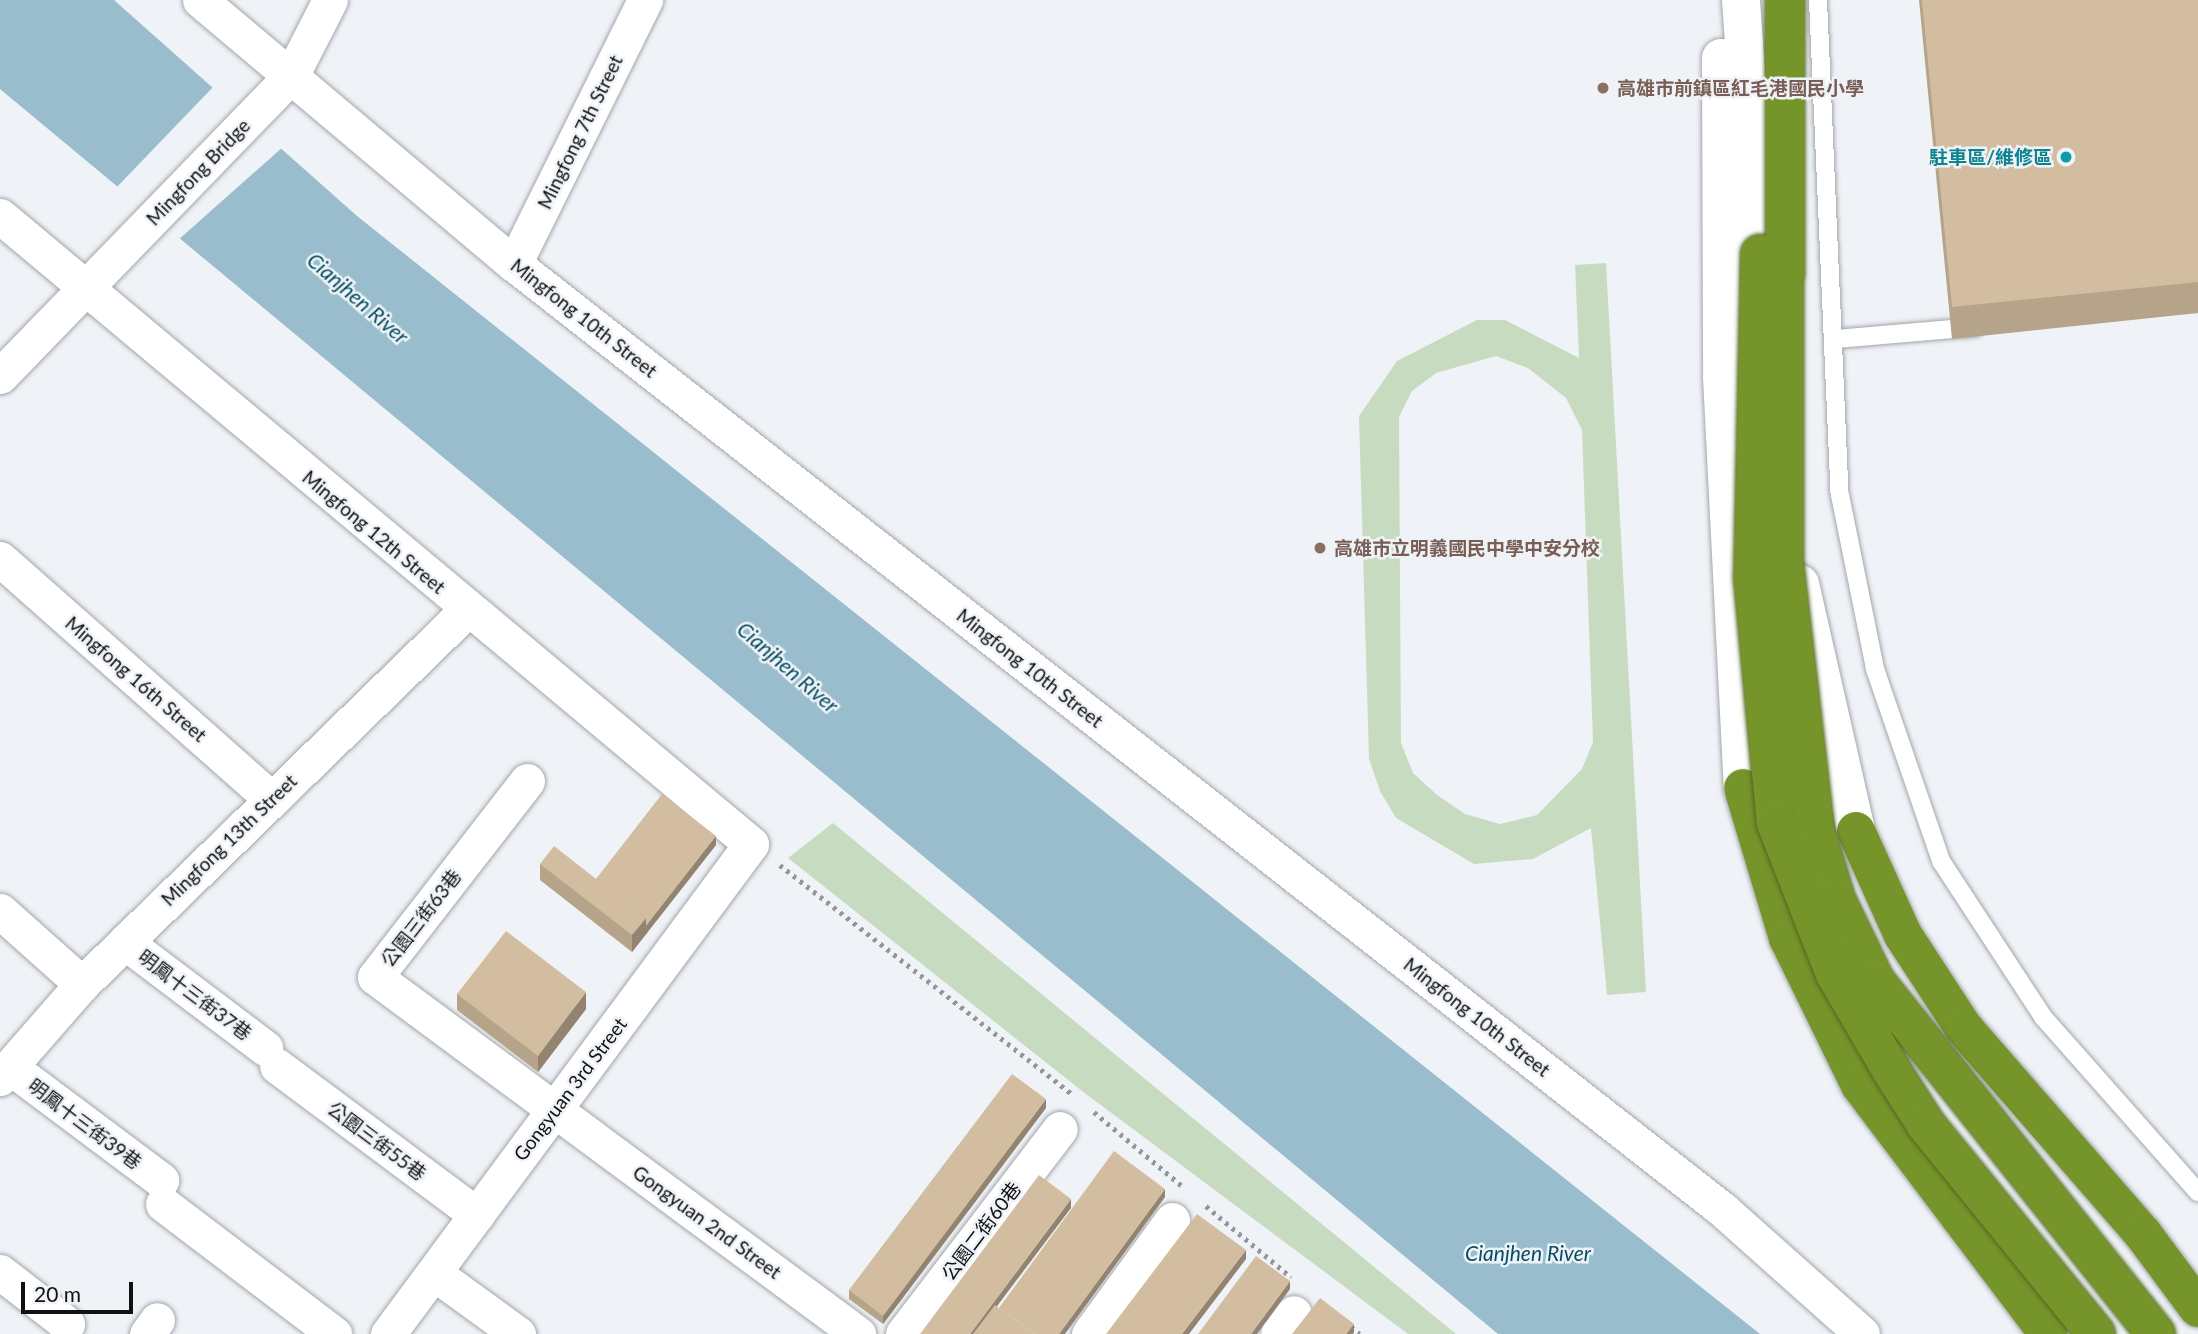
<!DOCTYPE html>
<meta charset="utf-8">
<style>
body{margin:0}
#map{position:relative;width:2198px;height:1334px;overflow:hidden;background:#eff3f7;font-family:Lato,"Noto Sans TC",sans-serif}
div>[style]{position:absolute}
.green>*{inset:0;background:#c7dbc1}
.water>*{inset:0;background:#99bdcc}
.pier>*{inset:0;background:#eff3f7}
.path>*{height:4.5px;margin-top:-2.25px;transform-origin:0;background:repeating-linear-gradient(90deg,#94979a 0 3.5px,transparent 0 8.5px)}
.roads{filter:drop-shadow(0 0 2px #a3a6aa) drop-shadow(0 0 2px #a3a6aa)}
.service>*{height:18px;margin:-9px;padding:0 9px;transform-origin:9px;border-radius:9px;background:#fff}
.minor>*{height:35px;margin:-17.5px;padding:0 17.5px;transform-origin:17.5px;border-radius:17.5px;background:#fff}
.tertiary>*{height:38px;margin:-19px;padding:0 19px;transform-origin:19px;border-radius:19px;background:#fff}
.motorway>*{height:38px;margin:-19px;padding:0 19px;transform-origin:19px;border-radius:19px;background:#75952a}
.bridges{filter:drop-shadow(0 0 2px #526722) drop-shadow(0 0 2px #526722)}
.motorway-bridge>*{height:38px;margin:-19px;padding:0 19px;transform-origin:19px;border-radius:19px;background:#75952a}
.wall>*{inset:0;background:#b5a38a}
.shaded-wall>*{inset:0;background:#938471}
.building>*{inset:0;background:#d2bda1}
.dots>*{width:19px;height:19px;translate:-50% -50%;box-sizing:border-box;border:4px solid #eff3f7;border-radius:50%}
span{translate:-50% -50%;white-space:nowrap;text-align:center;line-height:1.15;-webkit-text-stroke:5px #eff3f7;paint-order:stroke}
.education-label{font-size:19px;color:#785e54;font-weight:700}
.left{translate:0 -50%;text-align:left}
.street-label{font-size:19px;color:#101112}
.culture-label{font-size:19px;color:#0d838f;font-weight:700}
.right{translate:-100% -50%;text-align:right}
.water-label{font-size:21px;color:#034e65;font-style:italic}
.scale{position:absolute;left:21px;top:1282px;width:112px;height:32px;box-sizing:border-box;border:4px solid #101112;border-top:0;padding-left:9px;font-size:21px;line-height:24px;white-space:nowrap;color:#101112;-webkit-text-stroke:5px #eff3f7;paint-order:stroke}
</style>
<div id="map">
<div class="green">
<div style="clip-path:polygon(evenodd,1606px 263px,1646px 992px,1607px 995px,1591px 828px,1533px 859px,1474px 864px,1396px 818px,1380px 791px,1369px 759px,1359px 416px,1397px 361px,1477px 320px,1505px 320px,1579px 358px,1575px 265px,1606px 263px,1496px 356px,1528px 368px,1566px 398px,1582px 430px,1593px 742px,1582px 769px,1537px 815px,1500px 824px,1465px 814px,1437px 795px,1413px 773px,1401px 743px,1399px 417px,1412px 391px,1436px 373px,1496px 356px)"></div>
<div style="clip-path:polygon(833px 823px,1456px 1334px,1408px 1334px,1082px 1091px,788px 858px)"></div>
</div>
<div class="water">
<div style="clip-path:polygon(0 0,114px 0,357px 216px,1760px 1334px,1498px 1334px,0 89px)"></div>
</div>
<div class="pier">
<div style="clip-path:polygon(215px 85px,284px 146px,177px 241px,115px 189px)"></div>
</div>
<div class="path">
<div style="left:780px;top:865px;width:370px;rotate:38.1deg"></div>
<div style="left:1094px;top:1112px;width:114px;rotate:40deg"></div>
<div style="left:1206px;top:1206px;width:111px;rotate:39.9deg"></div>
<div style="left:1351px;top:1327px;width:11px;rotate:38deg"></div>
</div>
<div class="roads">
<div class="service">
<div style="left:1818px;top:0;width:495px;rotate:87.5deg"></div>
<div style="left:1840px;top:495px;width:177px;rotate:78.6deg"></div>
<div style="left:1875px;top:669px;width:203px;rotate:71deg"></div>
<div style="left:1941px;top:861px;width:186px;rotate:56.8deg"></div>
<div style="left:2043px;top:1017px;width:234px;rotate:48.5deg"></div>
<div style="left:1836px;top:339px;width:140px;rotate:-4.9deg"></div>
</div>
<div class="minor">
<div style="left:200px;top:0;width:410px;rotate:40.1deg"></div>
<div style="left:514px;top:264px;width:1535px;rotate:38.04deg"></div>
<div style="left:1723px;top:1210px;width:186px;rotate:41.7deg"></div>
<div style="left:0;top:216px;width:979px;rotate:39.9deg"></div>
<div style="left:751px;top:844px;width:610px;rotate:126.53deg"></div>
<div style="left:514px;top:264px;width:295px;rotate:-63.6deg"></div>
<div style="left:0;top:376px;width:418px;rotate:-45.9deg"></div>
<div style="left:291px;top:76px;width:85px;rotate:-62.8deg"></div>
<div style="left:0;top:559px;width:362px;rotate:41.5deg"></div>
<div style="left:527px;top:781px;width:248px;rotate:127.8deg"></div>
<div style="left:375px;top:977px;width:601px;rotate:36.47deg"></div>
<div style="left:0;top:911px;width:110px;rotate:41.7deg"></div>
<div style="left:125px;top:942px;width:176px;rotate:37.1deg"></div>
<div style="left:277px;top:1066px;width:249px;rotate:36.7deg"></div>
<div style="left:10px;top:1067px;width:189px;rotate:36.8deg"></div>
<div style="left:0;top:1078px;width:125px;rotate:-48.9deg"></div>
<div style="left:82px;top:984px;width:535px;rotate:-44.17deg"></div>
<div style="left:163px;top:1204px;width:215px;rotate:37.2deg"></div>
<div style="left:0;top:1272px;width:85px;rotate:37.8deg"></div>
<div style="left:434px;top:1273px;width:104px;rotate:36deg"></div>
<div style="left:147px;top:1334px;width:17px;rotate:-54deg"></div>
<div style="left:903px;top:1334px;width:258px;rotate:-52.6deg"></div>
<div style="left:1089px;top:1334px;width:141px;rotate:-53.9deg"></div>
<div style="left:1278px;top:1334px;width:26px;rotate:-53deg"></div>
</div>
<div class="tertiary">
<div style="left:1741px;top:0;width:290px;rotate:86deg"></div>
<div style="left:1721px;top:58px;width:319px;rotate:89.8deg"></div>
<div style="left:1722px;top:377px;width:412px;rotate:87.1deg"></div>
<div style="left:1800px;top:584px;width:253px;rotate:77.2deg"></div>
</div>
<div class="motorway">
<div style="left:1743px;top:788px;width:157px;rotate:73.3deg"></div>
<div style="left:1788px;top:938px;width:164px;rotate:63.9deg"></div>
<div style="left:1860px;top:1085px;width:312px;rotate:52.9deg"></div>
<div style="left:1856px;top:831px;width:114px;rotate:65.7deg"></div>
<div style="left:1903px;top:935px;width:110px;rotate:56.9deg"></div>
<div style="left:1963px;top:1027px;width:274px;rotate:49deg"></div>
<div style="left:2143px;top:1234px;width:92px;rotate:53.4deg"></div>
</div>
</div>
<div class="bridges">
<div class="motorway-bridge">
<div style="left:1785px;top:0;width:562px;rotate:90.1deg"></div>
<div style="left:1784px;top:562px;width:271px;rotate:83.4deg"></div>
<div style="left:1815px;top:831px;width:72px;rotate:73.1deg"></div>
<div style="left:1836px;top:900px;width:90px;rotate:64.3deg"></div>
<div style="left:1875px;top:981px;width:451px;rotate:51.5deg"></div>
<div style="left:1760px;top:254px;width:323px;rotate:91.2deg"></div>
<div style="left:1753px;top:577px;width:247px;rotate:84.7deg"></div>
<div style="left:1776px;top:823px;width:162px;rotate:68.7deg"></div>
<div style="left:1835px;top:974px;width:111px;rotate:59.7deg"></div>
<div style="left:1891px;top:1070px;width:65px;rotate:57.5deg"></div>
<div style="left:1926px;top:1125px;width:269px;rotate:50.9deg"></div>
</div>
</div>
<div class="wall">
<div style="clip-path:polygon(1919px 0,2198px 0,2198px 313px,1952px 339px)"></div>
<div style="clip-path:polygon(716px 845px,632px 952px,540px 880px,540px 864px,596px 879px)"></div>
<div style="clip-path:polygon(457px 994px,586px 1009px,538px 1072px,457px 1010px)"></div>
<div style="clip-path:polygon(1046px 1108px,883px 1324px,849px 1299px,849px 1290px)"></div>
</div>
<div class="shaded-wall">
<div style="clip-path:polygon(716px 836px,716px 845px,632px 952px,632px 935px)"></div>
<div style="clip-path:polygon(586px 992px,586px 1009px,538px 1072px,538px 1056px)"></div>
<div style="clip-path:polygon(1046px 1099px,1046px 1108px,883px 1324px,883px 1316px)"></div>
<div style="clip-path:polygon(1165px 1189px,1165px 1197px,1065px 1334px,1059px 1334px)"></div>
<div style="clip-path:polygon(1071px 1199px,1071px 1208px,976px 1334px,970px 1334px)"></div>
<div style="clip-path:polygon(1246px 1250px,1246px 1259px,1189px 1334px,1182px 1334px)"></div>
<div style="clip-path:polygon(1290px 1281px,1290px 1289px,1257px 1334px,1251px 1334px)"></div>
<div style="clip-path:polygon(1354px 1324px,1354px 1332px,1353px 1334px,1346px 1334px)"></div>
</div>
<div class="building">
<div style="clip-path:polygon(1922px 0,2198px 0,2198px 282px,1952px 307px)"></div>
<div style="clip-path:polygon(662px 794px,716px 836px,646px 926px,646px 918px,596px 879px)"></div>
<div style="clip-path:polygon(554px 846px,646px 918px,632px 935px,540px 864px)"></div>
<div style="clip-path:polygon(506px 931px,586px 992px,538px 1056px,457px 994px)"></div>
<div style="clip-path:polygon(1012px 1074px,1046px 1099px,883px 1316px,849px 1290px)"></div>
<div style="clip-path:polygon(1114px 1151px,1165px 1189px,1059px 1334px,1035px 1334px,999px 1308px)"></div>
<div style="clip-path:polygon(1039px 1175px,1071px 1199px,970px 1334px,920px 1334px)"></div>
<div style="clip-path:polygon(1197px 1214px,1246px 1250px,1182px 1334px,1106px 1334px)"></div>
<div style="clip-path:polygon(1256px 1256px,1290px 1281px,1251px 1334px,1198px 1334px)"></div>
<div style="clip-path:polygon(1320px 1298px,1354px 1324px,1346px 1334px,1292px 1334px)"></div>
<div style="clip-path:polygon(995px 1305px,1035px 1334px,973px 1334px)"></div>
</div>
<div class="dots">
<div style="left:1603px;top:88px;background:#8d6e63"></div>
<div style="left:2066px;top:157px;background:#0f9aa8"></div>
<div style="left:1320px;top:548px;background:#8d6e63"></div>
</div>
<div class="education-label">
<span class="left" style="left:1617px;top:88px">高雄市前鎮區紅毛港國民小學</span>
<span class="left" style="left:1334px;top:548px">高雄市立明義國民中學中安分校</span>
</div>
<div class="street-label">
<span style="left:580px;top:132px;rotate:-64deg">Mingfong 7th Street</span>
<span style="left:198px;top:172px;rotate:-46deg">Mingfong Bridge</span>
<span style="left:584px;top:318px;rotate:38deg">Mingfong 10th Street</span>
<span style="left:374px;top:532px;rotate:40deg">Mingfong 12th Street</span>
<span style="left:1030px;top:668px;rotate:38deg">Mingfong 10th Street</span>
<span style="left:136px;top:679px;rotate:41deg">Mingfong 16th Street</span>
<span style="left:229px;top:840px;rotate:-44deg">Mingfong 13th Street</span>
<span style="left:421px;top:918px;rotate:-52deg">公園三街63巷</span>
<span style="left:195px;top:995px;rotate:37deg">明鳳十三街37巷</span>
<span style="left:1477px;top:1017px;rotate:38deg">Mingfong 10th Street</span>
<span style="left:570px;top:1089px;rotate:-53deg">Gongyuan 3rd Street</span>
<span style="left:85px;top:1124px;rotate:37deg">明鳳十三街39巷</span>
<span style="left:377px;top:1141px;rotate:37deg">公園三街55巷</span>
<span style="left:707px;top:1222px;rotate:36deg">Gongyuan 2nd Street</span>
<span style="left:981px;top:1231px;rotate:-53deg">公園二街60巷</span>
</div>
<div class="culture-label">
<span class="right" style="left:2052px;top:157px">駐車區/維修區</span>
</div>
<div class="water-label">
<span style="left:358px;top:298px;rotate:41deg">Cianjhen River</span>
<span style="left:788px;top:667px;rotate:41deg">Cianjhen River</span>
<span style="left:1528px;top:1253px">Cianjhen River</span>
</div>
<div class="scale">20 m</div>
</div>
